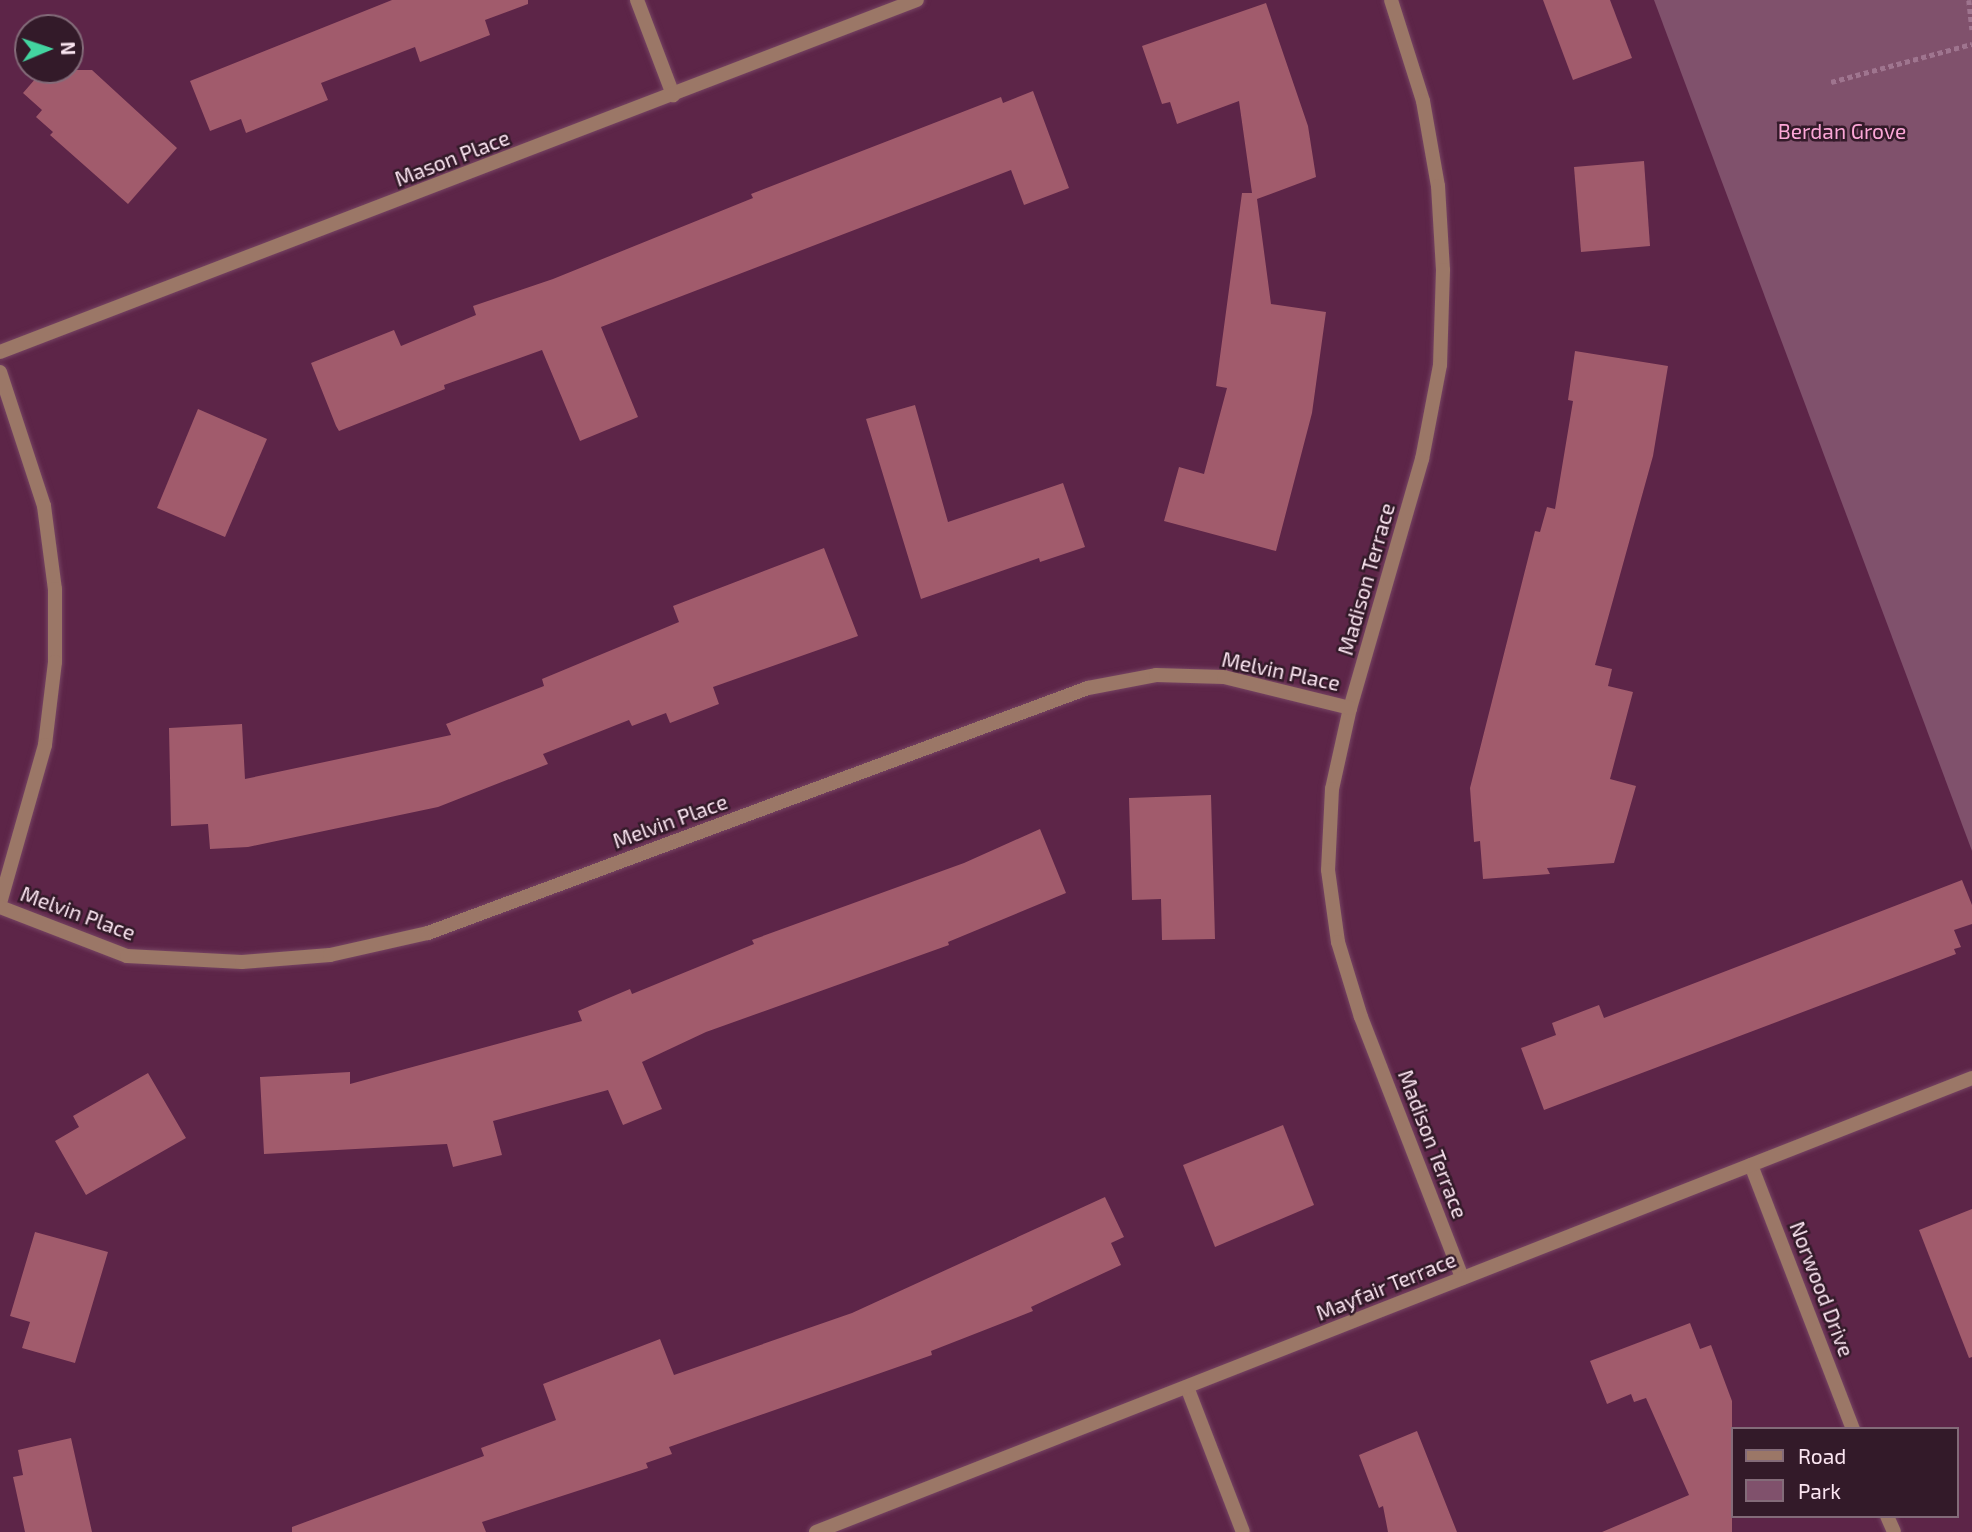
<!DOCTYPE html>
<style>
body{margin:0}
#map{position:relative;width:1972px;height:1532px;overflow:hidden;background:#5d2548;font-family:"Exo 2",sans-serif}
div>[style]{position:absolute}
.green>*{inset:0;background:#80516c}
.building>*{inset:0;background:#a15b6c}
.path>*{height:4.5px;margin-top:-2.25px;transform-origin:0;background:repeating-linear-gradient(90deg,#9f758f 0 5px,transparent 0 8.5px)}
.roads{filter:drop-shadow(0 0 2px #764463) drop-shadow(0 0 2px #764463)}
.street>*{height:14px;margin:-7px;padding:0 7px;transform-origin:7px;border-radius:7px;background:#9b7767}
span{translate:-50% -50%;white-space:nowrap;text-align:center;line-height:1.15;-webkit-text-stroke:5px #331a29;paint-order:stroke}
.park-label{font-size:21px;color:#fca7d7}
.street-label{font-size:21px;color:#fbe5f1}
.legend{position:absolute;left:1731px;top:1427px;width:228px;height:91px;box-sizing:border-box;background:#331a29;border:2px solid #836b79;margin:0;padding:9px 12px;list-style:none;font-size:21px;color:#fbe5f1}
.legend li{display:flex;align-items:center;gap:14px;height:35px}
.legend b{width:35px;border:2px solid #836b79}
.north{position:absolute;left:14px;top:14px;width:70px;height:70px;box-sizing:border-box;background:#331a29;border:2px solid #836b79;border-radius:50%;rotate:88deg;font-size:19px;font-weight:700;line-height:28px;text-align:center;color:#fbe5f1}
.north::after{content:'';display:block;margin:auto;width:24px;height:32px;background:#43d4a0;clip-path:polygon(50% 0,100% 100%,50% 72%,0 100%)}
</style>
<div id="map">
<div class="green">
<div style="clip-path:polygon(1654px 0,1972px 0,1972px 851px)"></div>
</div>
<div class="building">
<div style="clip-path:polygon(392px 0,528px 0,528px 4px,485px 20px,490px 35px,420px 62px,415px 47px,321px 83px,328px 100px,246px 133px,241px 119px,210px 131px,190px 81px)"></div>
<div style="clip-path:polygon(1543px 0,1610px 0,1632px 58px,1573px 80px)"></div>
<div style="clip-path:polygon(1266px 3px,1308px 126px,1316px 177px,1257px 199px,1271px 304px,1326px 312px,1312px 413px,1276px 551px,1164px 521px,1179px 467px,1204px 474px,1227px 388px,1216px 386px,1242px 193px,1252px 193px,1239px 101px,1177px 124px,1170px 102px,1162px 104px,1142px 46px)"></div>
<div style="clip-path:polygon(43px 70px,92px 70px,177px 148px,128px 204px,50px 135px,53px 132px,36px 117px,42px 110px,23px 93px)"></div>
<div style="clip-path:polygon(1033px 91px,1069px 188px,1024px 205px,1011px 170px,601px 327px,638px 417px,580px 441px,542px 350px,444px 385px,445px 389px,339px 431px,336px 426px,311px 363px,394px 330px,401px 346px,476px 315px,473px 306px,553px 279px,753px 198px,751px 194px,1001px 97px,1003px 103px)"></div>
<div style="clip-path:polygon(1644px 161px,1650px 246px,1581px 252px,1574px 167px)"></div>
<div style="clip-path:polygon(1575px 351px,1668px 366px,1653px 456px,1595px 665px,1612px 669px,1608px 686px,1633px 692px,1610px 779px,1636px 786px,1614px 863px,1547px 868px,1550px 874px,1483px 879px,1480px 841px,1474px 842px,1470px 788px,1535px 531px,1540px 532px,1547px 507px,1555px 509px,1573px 401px,1568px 400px)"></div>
<div style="clip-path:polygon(915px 405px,948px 522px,1063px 483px,1085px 547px,1040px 562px,1039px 558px,921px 599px,866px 419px)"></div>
<div style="clip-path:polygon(198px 409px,267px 439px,225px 537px,157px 508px)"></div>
<div style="clip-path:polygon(824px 548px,858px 636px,713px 687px,719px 704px,670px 723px,666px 713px,632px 726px,629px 720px,543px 754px,548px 764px,438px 807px,248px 847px,210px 849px,208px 824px,171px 826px,169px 728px,242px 724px,245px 779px,451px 735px,446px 724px,544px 686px,542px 679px,679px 622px,673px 606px)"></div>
<div style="clip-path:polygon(1211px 795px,1215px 939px,1162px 940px,1161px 899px,1132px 900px,1129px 798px)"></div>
<div style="clip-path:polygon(1040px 829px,1066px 893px,948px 942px,949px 945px,706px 1032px,642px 1062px,662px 1109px,623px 1125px,608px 1090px,493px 1121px,502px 1155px,453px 1167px,447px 1144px,264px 1154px,260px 1077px,350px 1072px,350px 1084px,582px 1021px,578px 1011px,630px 989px,632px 994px,754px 944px,752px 940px,964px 863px)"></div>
<div style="clip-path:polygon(1962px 880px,1972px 905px,1972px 924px,1954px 930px,1961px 947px,1954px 949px,1956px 954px,1544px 1110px,1521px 1048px,1556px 1035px,1552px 1023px,1599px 1005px,1604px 1018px)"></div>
<div style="clip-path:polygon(148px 1073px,186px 1138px,86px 1195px,55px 1141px,79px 1127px,73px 1116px)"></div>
<div style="clip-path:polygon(1283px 1125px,1314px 1205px,1215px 1247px,1183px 1165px)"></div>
<div style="clip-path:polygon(1105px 1197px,1124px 1237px,1111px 1243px,1121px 1265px,1031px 1307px,1033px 1311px,931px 1351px,932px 1355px,669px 1447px,672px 1454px,646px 1463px,648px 1468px,482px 1522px,486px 1532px,292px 1532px,292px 1527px,484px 1456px,481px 1448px,556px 1420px,543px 1384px,660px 1339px,674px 1375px,852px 1313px)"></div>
<div style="clip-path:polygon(1972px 1209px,1972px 1357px,1969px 1358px,1919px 1230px)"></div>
<div style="clip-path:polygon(35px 1232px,108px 1252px,75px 1363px,22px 1348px,30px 1322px,10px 1316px)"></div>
<div style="clip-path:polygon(1690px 1323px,1700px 1349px,1711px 1345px,1732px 1401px,1732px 1532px,1602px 1532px,1689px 1495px,1646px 1398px,1634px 1402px,1631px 1394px,1607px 1404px,1590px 1361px)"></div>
<div style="clip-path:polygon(1417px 1431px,1457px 1532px,1388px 1532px,1383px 1506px,1379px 1508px,1359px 1455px)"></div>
<div style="clip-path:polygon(71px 1438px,92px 1532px,25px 1532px,13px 1477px,23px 1475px,18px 1450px)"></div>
</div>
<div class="path">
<div style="left:1969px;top:0;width:30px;rotate:84deg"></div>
<div style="left:1831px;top:82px;width:146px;rotate:-15.1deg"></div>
</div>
<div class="roads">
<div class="street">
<div style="left:637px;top:0;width:102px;rotate:69.2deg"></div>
<div style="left:1391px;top:0;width:106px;rotate:72.4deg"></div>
<div style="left:1423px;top:101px;width:86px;rotate:80deg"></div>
<div style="left:1438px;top:186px;width:84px;rotate:86.6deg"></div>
<div style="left:1443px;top:270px;width:95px;rotate:91.8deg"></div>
<div style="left:1440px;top:365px;width:96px;rotate:100.8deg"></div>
<div style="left:1422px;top:459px;width:259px;rotate:106.1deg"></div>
<div style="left:1350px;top:708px;width:83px;rotate:102.5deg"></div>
<div style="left:1332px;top:789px;width:81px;rotate:92.8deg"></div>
<div style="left:1328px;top:870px;width:73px;rotate:82.1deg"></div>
<div style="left:1338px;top:942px;width:78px;rotate:73deg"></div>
<div style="left:1361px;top:1017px;width:280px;rotate:68.8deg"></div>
<div style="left:0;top:352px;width:982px;rotate:-21deg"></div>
<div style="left:0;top:372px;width:141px;rotate:71.8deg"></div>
<div style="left:44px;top:506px;width:84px;rotate:82.5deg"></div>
<div style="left:55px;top:589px;width:73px;rotate:90deg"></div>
<div style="left:55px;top:662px;width:84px;rotate:96.9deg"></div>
<div style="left:45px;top:745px;width:164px;rotate:105.9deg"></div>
<div style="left:0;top:907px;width:136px;rotate:21.1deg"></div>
<div style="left:127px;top:956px;width:115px;rotate:3deg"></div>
<div style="left:242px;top:962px;width:88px;rotate:-4.5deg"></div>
<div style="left:330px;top:955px;width:100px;rotate:-12.7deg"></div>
<div style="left:428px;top:933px;width:704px;rotate:-20.37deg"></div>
<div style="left:1088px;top:688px;width:69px;rotate:-10.8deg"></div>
<div style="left:1156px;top:675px;width:68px;rotate:1.7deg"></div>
<div style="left:1224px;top:677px;width:130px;rotate:13.8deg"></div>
<div style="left:1751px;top:1165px;width:283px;rotate:68.9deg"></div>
<div style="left:1187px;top:1387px;width:155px;rotate:68.9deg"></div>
<div style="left:1887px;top:1516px;width:17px;rotate:66deg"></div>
<div style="left:816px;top:1532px;width:1242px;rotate:-21.44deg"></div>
</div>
</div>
<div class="park-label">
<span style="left:1842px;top:131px">Berdan Grove</span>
</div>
<div class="street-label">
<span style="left:452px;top:158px;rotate:-21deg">Mason Place</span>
<span style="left:1366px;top:579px;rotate:-74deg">Madison Terrace</span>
<span style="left:1281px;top:671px;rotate:12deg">Melvin Place</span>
<span style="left:670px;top:821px;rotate:-20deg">Melvin Place</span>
<span style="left:78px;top:913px;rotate:20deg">Melvin Place</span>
<span style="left:1433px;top:1144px;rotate:69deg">Madison Terrace</span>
<span style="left:1386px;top:1286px;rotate:-22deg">Mayfair Terrace</span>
<span style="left:1822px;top:1289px;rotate:69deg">Norwood Drive</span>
</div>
<ul class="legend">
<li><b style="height:9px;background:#9b7767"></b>Road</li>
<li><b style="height:19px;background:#80516c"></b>Park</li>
</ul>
<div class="north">N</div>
</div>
